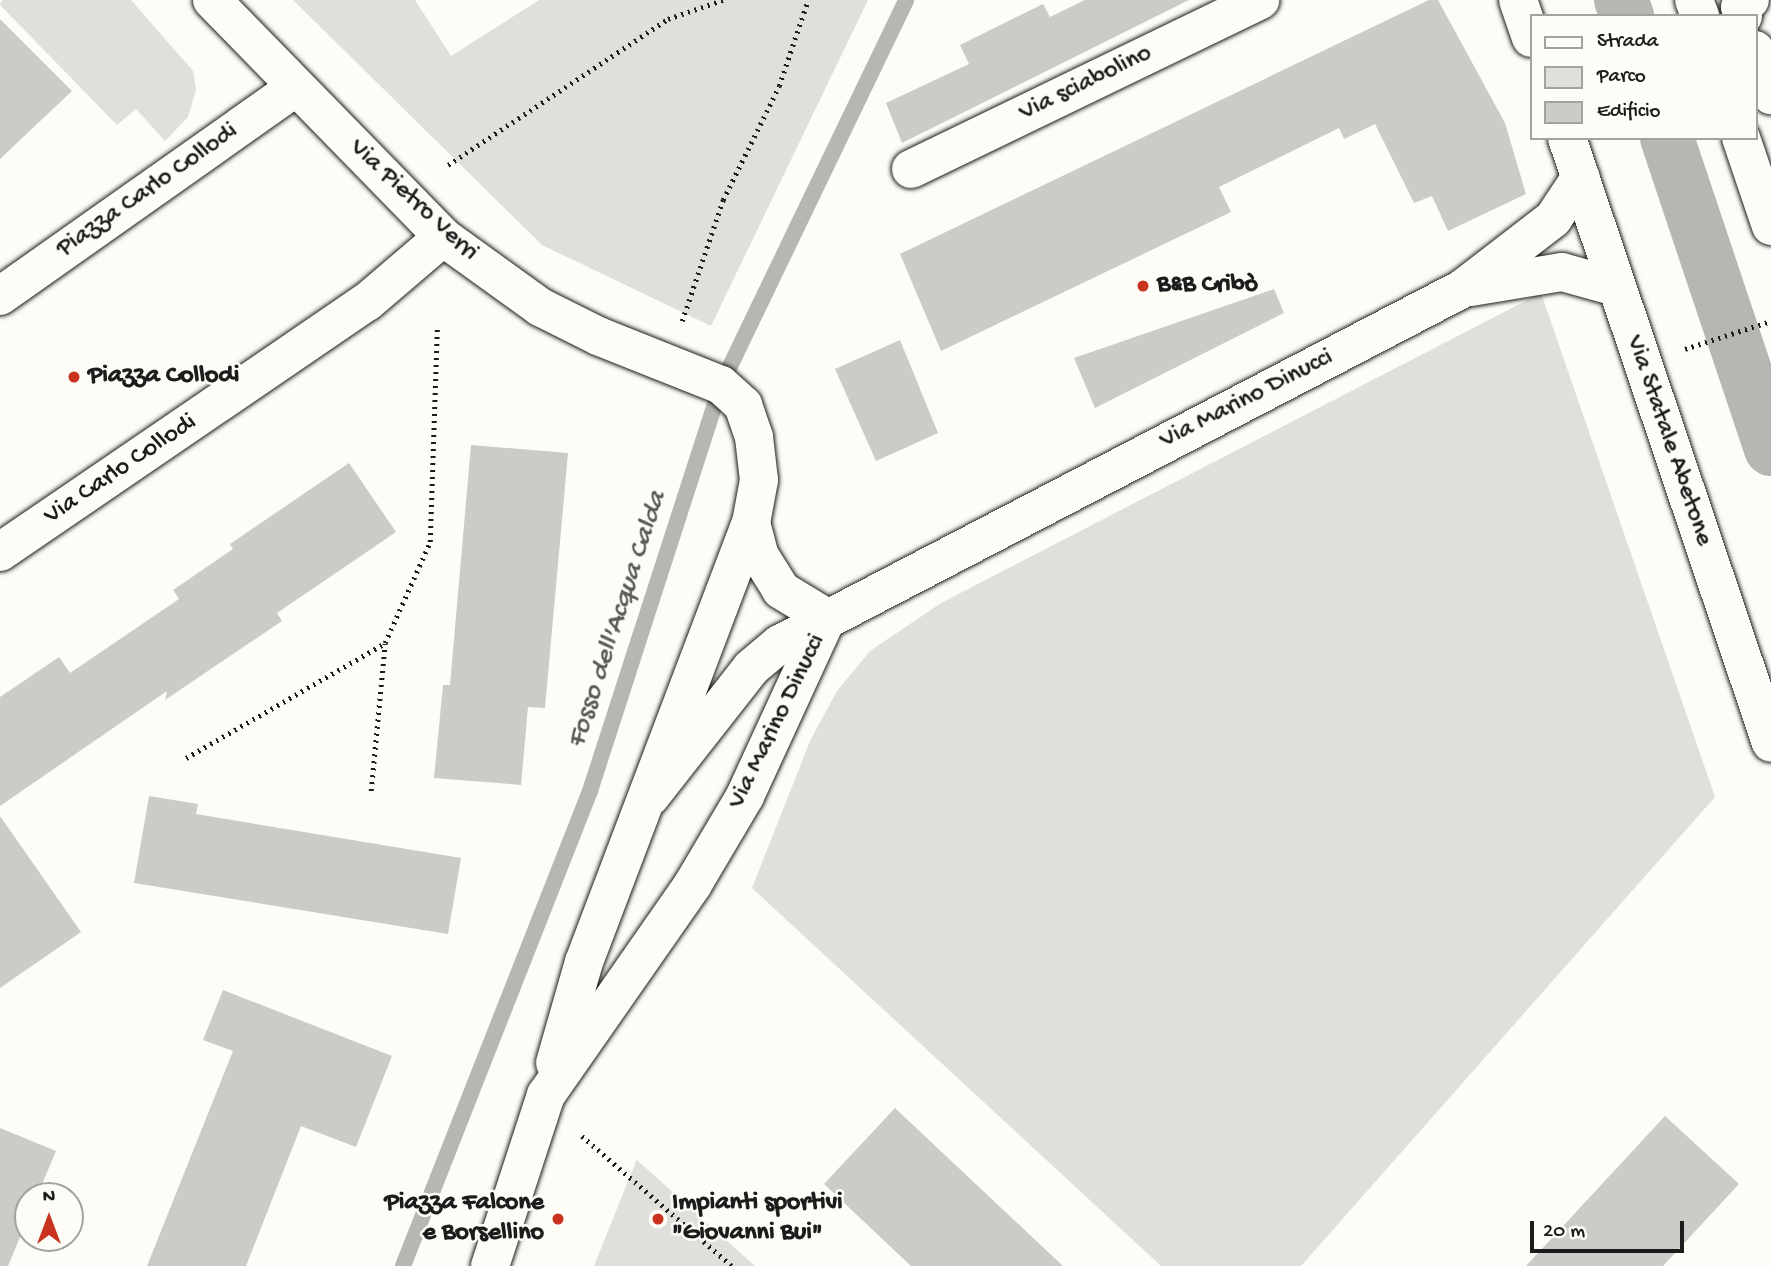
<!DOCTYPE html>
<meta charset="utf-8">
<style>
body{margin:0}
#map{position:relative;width:1771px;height:1266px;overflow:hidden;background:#fdfcf7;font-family:"Gochi Hand",sans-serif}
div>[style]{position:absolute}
.green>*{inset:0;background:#e0dfdb}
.stream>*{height:16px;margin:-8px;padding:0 8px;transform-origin:8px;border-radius:8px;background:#b7b6b2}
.canal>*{height:54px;margin:-27px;padding:0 27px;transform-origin:27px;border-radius:27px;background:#b7b6b2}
.building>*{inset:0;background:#cccbc8}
.path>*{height:4.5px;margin-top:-2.25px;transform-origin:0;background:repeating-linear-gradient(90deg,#1c1c1c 0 2px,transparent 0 7px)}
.roads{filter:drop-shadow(0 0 2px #1c1c1c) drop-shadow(0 0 2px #1c1c1c)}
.pedestrian>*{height:38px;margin:-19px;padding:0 19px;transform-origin:19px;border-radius:19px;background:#fdfcf7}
.minor>*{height:38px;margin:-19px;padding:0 19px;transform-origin:19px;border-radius:19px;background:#fdfcf7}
.secondary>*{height:38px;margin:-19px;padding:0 19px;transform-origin:19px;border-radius:19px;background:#fdfcf7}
.dots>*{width:19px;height:19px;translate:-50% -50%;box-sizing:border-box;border:4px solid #fdfcf7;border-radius:50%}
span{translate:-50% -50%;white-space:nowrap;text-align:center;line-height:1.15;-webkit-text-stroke:5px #fdfcf7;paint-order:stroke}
.street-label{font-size:26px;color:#1c1c1c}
.poi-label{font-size:26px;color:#1c1c1c;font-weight:700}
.left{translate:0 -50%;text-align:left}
.right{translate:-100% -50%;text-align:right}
.water-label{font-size:28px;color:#5a5a58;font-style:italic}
.legend{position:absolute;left:1530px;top:14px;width:228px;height:126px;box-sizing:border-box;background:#fdfcf7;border:2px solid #a3a29f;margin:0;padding:9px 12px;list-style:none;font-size:21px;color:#1c1c1c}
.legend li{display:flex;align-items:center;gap:14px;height:35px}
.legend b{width:35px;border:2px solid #a3a29f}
.north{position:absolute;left:14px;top:1182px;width:70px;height:70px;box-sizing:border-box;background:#fdfcf7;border:2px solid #a3a29f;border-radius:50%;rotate:0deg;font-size:19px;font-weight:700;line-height:28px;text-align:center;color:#1c1c1c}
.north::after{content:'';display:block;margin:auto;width:24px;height:32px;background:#c8321e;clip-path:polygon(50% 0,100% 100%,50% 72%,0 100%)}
.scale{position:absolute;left:1530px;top:1221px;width:154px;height:32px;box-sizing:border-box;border:4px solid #1c1c1c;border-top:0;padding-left:9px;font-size:21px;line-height:24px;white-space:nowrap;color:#1c1c1c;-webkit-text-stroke:5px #fdfcf7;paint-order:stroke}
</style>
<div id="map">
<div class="green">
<div style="clip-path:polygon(2px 0,131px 0,193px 71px,196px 90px,188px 117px,165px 141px,136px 109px,117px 125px,0 5px)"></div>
<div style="clip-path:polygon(293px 0,415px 0,451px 56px,539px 0,868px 0,711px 326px,542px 245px)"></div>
<div style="clip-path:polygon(1541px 293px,1715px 797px,1301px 1266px,1161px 1266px,752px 888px,810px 741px,837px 691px,870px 651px,941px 603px)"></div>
<div style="clip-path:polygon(637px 1159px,637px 1160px,755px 1266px,594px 1266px)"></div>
</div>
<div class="stream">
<div style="left:403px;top:1266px;width:510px;rotate:-68.51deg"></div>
<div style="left:590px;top:791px;width:427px;rotate:-72.1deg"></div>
<div style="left:721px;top:385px;width:427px;rotate:-64.3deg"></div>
</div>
<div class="canal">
<div style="left:1621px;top:0;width:17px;rotate:69deg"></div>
<div style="left:1667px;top:138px;width:328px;rotate:71.5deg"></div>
</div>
<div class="building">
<div style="clip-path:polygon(1085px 0,1189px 0,902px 143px,886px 103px,969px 64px,960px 45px,1043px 4px,1050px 17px)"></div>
<div style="clip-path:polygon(1429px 0,1438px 0,1505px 123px,1526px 194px,1448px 231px,1432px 196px,1414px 203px,1375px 124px,1344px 139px,1339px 128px,1219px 187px,1231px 212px,941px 351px,900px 254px)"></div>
<div style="clip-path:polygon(0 19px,72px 91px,0 159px)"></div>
<div style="clip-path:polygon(1274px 289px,1284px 313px,1095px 408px,1074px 358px)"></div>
<div style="clip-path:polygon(900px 340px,938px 433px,876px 461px,835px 369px)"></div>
<div style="clip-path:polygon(471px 445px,568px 453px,545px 708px,528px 707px,521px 785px,434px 778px,443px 685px,450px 685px)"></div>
<div style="clip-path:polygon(349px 463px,396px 532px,277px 613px,282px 621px,165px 700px,167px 691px,0 806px,0 697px,59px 657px,70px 673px,179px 599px,173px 590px,233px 549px,230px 544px)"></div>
<div style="clip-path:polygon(149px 796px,198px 804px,196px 814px,461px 858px,448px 934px,134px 883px)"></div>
<div style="clip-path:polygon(0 816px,81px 932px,0 988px)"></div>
<div style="clip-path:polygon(223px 990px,392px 1056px,356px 1147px,301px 1126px,246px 1266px,147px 1266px,233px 1051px,203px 1040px)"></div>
<div style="clip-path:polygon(895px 1108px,1063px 1266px,911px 1266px,824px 1184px)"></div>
<div style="clip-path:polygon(1665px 1116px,1739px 1184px,1663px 1266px,1526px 1266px)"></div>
<div style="clip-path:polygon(0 1128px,56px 1151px,37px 1196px,28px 1196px,28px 1218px,8px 1266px,0 1266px)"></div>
</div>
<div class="path">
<div style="left:448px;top:165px;width:264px;rotate:-33.6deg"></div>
<div style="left:668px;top:19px;width:58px;rotate:-19.1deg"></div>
<div style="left:682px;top:321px;width:128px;rotate:-71.3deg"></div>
<div style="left:723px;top:200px;width:127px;rotate:-63.8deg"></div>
<div style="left:779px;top:86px;width:91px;rotate:-71.4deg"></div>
<div style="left:1685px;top:349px;width:90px;rotate:-18deg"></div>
<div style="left:186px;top:758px;width:230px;rotate:-30deg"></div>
<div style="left:385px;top:643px;width:111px;rotate:-66deg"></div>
<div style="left:430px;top:542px;width:213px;rotate:-88.1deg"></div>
<div style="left:371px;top:791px;width:148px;rotate:-84.6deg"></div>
<div style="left:582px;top:1136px;width:198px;rotate:40.9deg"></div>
</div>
<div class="roads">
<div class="pedestrian">
<div style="left:1694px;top:0;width:17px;rotate:69deg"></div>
<div style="left:1741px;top:138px;width:93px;rotate:71.2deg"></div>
</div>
<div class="minor">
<div style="left:212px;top:0;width:331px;rotate:45.7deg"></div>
<div style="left:443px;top:237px;width:120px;rotate:35.8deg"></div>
<div style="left:540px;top:307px;width:65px;rotate:26.6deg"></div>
<div style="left:598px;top:336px;width:132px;rotate:21.7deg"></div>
<div style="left:721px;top:385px;width:30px;rotate:42deg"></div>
<div style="left:743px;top:405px;width:34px;rotate:71deg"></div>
<div style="left:754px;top:437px;width:43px;rotate:83.4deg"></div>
<div style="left:759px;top:480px;width:44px;rotate:100.5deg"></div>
<div style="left:751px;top:523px;width:34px;rotate:75deg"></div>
<div style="left:760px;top:556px;width:40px;rotate:58deg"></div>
<div style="left:781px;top:590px;width:54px;rotate:31.3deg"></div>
<div style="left:1743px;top:16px;width:9px;rotate:-108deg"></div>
<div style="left:1740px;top:7px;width:12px;rotate:-35deg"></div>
<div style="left:1755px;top:50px;width:48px;rotate:70.4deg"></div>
<div style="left:911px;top:169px;width:388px;rotate:-25.8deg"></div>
<div style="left:1471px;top:287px;width:92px;rotate:-9.4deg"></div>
<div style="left:1562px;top:272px;width:56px;rotate:15.5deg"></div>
<div style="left:0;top:296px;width:362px;rotate:-35.2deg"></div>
<div style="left:0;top:552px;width:444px;rotate:-34.3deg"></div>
<div style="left:367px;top:302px;width:100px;rotate:-40.5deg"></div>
<div style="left:650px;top:797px;width:164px;rotate:-51.9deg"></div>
<div style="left:751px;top:668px;width:38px;rotate:-40deg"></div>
<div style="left:780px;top:644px;width:769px;rotate:-27.5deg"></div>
<div style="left:1462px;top:289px;width:115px;rotate:-37.6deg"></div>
<div style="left:1553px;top:219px;width:50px;rotate:-56.3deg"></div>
<div style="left:555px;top:1063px;width:105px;rotate:-74deg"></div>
<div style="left:584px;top:962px;width:470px;rotate:-69.2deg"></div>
<div style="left:490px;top:1266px;width:180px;rotate:-71.9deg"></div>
<div style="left:546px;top:1095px;width:257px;rotate:-55.1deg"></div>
<div style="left:693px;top:884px;width:102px;rotate:-59.4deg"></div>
<div style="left:745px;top:796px;width:196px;rotate:-65.3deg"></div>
</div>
<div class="secondary">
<div style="left:1518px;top:0;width:40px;rotate:71.1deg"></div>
<div style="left:1567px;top:138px;width:638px;rotate:71.37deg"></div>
</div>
</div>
<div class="dots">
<div style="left:1143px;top:286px;background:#c8321e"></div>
<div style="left:74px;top:377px;background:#c8321e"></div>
<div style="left:558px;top:1219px;background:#c8321e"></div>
<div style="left:658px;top:1219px;background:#c8321e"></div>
</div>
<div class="street-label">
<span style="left:1086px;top:84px;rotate:-26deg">Via sciabolino</span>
<span style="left:148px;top:191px;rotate:-35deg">Piazza Carlo Collodi</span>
<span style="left:413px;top:201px;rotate:43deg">Via Pietro Verri</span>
<span style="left:1247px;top:400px;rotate:-27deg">Via Marino Dinucci</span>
<span style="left:1668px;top:441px;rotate:71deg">Via Statale Abetone</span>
<span style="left:121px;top:470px;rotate:-34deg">Via Carlo Collodi</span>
<span style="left:778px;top:722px;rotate:-64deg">Via Marino Dinucci</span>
</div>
<div class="poi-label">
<span class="left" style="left:1157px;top:286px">B&amp;B Cribò</span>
<span class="left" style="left:88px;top:377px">Piazza Collodi</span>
<span class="right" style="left:544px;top:1219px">Piazza Falcone<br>e Borsellino</span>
<span class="left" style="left:672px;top:1219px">Impianti sportivi<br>"Giovanni Bui"</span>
</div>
<div class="water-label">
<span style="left:618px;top:620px;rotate:-72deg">Fosso dell'Acqua Calda</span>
</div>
<ul class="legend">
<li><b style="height:9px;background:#fdfcf7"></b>Strada</li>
<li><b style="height:19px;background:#e0dfdb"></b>Parco</li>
<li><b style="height:19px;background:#cccbc8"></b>Edificio</li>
</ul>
<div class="north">N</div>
<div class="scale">20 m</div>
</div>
